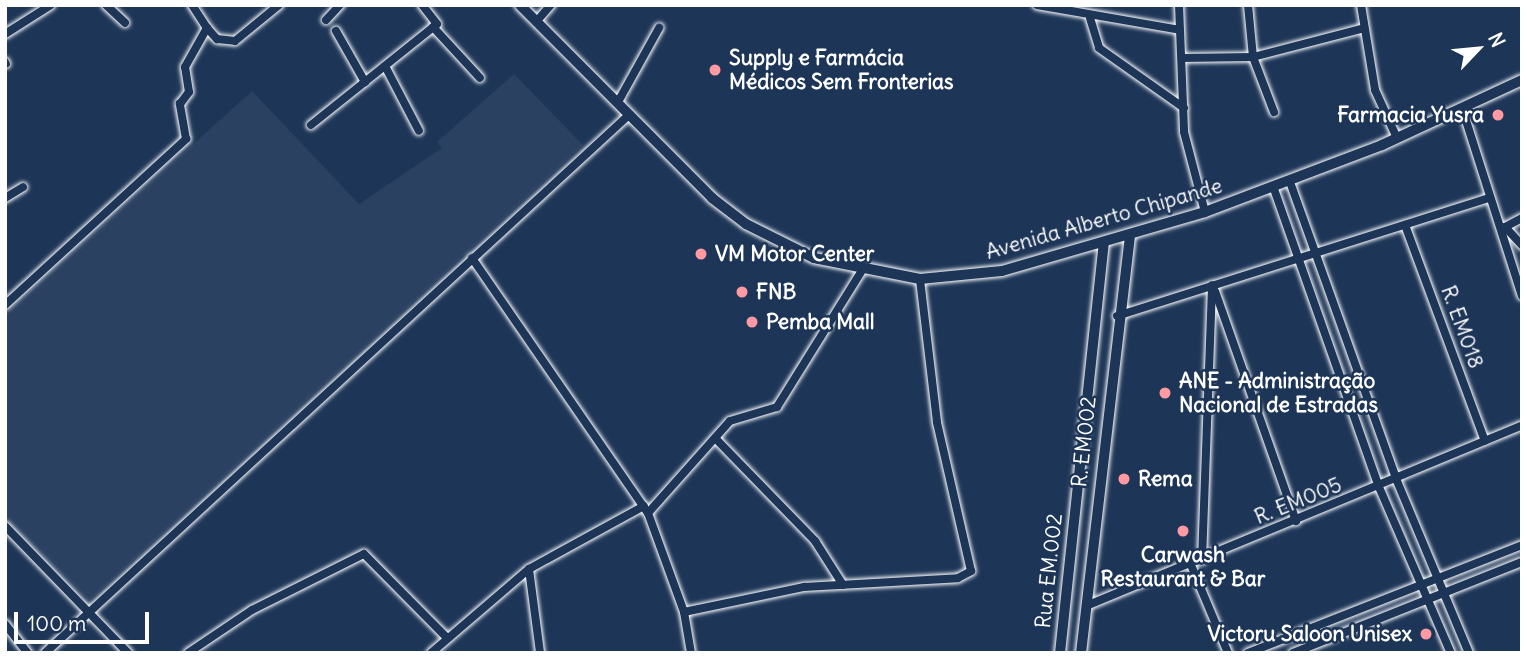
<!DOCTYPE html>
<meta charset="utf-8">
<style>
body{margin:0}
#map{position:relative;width:1527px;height:658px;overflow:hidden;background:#1d3557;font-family:Delius,sans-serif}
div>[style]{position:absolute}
.built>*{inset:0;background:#2a4161}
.roads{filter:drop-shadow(0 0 2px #fff) drop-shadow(0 0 2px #fff)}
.minor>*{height:8px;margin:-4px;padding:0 4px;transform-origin:4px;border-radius:4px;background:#1d3557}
.tertiary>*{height:10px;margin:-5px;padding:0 5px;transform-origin:5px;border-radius:5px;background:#1d3557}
.secondary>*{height:10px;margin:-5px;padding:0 5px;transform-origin:5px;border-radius:5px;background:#1d3557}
.dots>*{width:19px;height:19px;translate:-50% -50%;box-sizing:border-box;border:4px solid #1d3557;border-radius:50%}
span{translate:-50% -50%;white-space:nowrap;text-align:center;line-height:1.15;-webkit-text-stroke:5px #1d3557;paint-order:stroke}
.poi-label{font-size:21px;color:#fff;font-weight:700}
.left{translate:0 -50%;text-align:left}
.right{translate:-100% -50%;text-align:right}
.street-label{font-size:21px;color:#fff}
.frame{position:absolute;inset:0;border:7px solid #fff;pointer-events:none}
.north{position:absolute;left:1443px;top:14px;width:70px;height:70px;-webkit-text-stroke:5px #1d3557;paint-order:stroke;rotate:64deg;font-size:19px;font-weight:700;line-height:28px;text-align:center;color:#fff}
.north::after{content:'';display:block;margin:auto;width:24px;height:32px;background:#fff;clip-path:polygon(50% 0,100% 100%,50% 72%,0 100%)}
.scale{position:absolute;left:14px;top:612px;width:135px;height:32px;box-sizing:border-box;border:4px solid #fff;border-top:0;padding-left:9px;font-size:21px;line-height:24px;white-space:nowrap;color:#fff;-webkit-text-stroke:5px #1d3557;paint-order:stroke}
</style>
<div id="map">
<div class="built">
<div style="clip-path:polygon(514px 74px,583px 145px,89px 601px,5px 518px,5px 314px,252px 91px,359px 204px,442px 148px,437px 142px)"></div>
</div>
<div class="roads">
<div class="minor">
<div style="left:106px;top:5px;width:26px;rotate:43deg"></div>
<div style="left:1037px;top:5px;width:145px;rotate:9.9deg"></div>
<div style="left:1179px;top:5px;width:127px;rotate:87.7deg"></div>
<div style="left:1184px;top:132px;width:83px;rotate:75.3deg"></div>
<div style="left:1248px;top:5px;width:52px;rotate:84.5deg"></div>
<div style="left:1253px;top:57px;width:59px;rotate:69.1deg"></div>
<div style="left:1361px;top:5px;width:86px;rotate:80.6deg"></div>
<div style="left:1375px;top:90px;width:53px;rotate:65.4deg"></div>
<div style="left:1090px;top:18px;width:31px;rotate:73deg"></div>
<div style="left:1099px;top:48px;width:104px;rotate:35.2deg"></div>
<div style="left:326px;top:20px;width:21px;rotate:-47deg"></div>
<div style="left:536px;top:22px;width:23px;rotate:-49deg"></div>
<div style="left:433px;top:27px;width:69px;rotate:47.3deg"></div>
<div style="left:207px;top:28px;width:15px;rotate:48deg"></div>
<div style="left:217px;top:39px;width:18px;rotate:6deg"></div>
<div style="left:235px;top:41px;width:57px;rotate:-39.3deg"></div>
<div style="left:336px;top:31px;width:59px;rotate:60.4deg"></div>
<div style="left:5px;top:34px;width:54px;rotate:-32.2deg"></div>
<div style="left:1182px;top:58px;width:71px;rotate:-0.8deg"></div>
<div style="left:1253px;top:57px;width:115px;rotate:-14.6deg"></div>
<div style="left:5px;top:62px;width:2px;rotate:63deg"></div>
<div style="left:385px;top:66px;width:73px;rotate:62.4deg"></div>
<div style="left:618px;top:102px;width:85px;rotate:-61deg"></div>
<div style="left:1462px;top:108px;width:197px;rotate:72.3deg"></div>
<div style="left:311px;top:125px;width:161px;rotate:-38.7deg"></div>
<div style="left:437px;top:24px;width:24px;rotate:-128deg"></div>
<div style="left:1290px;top:182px;width:318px;rotate:70.3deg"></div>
<div style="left:1397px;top:481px;width:186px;rotate:67.3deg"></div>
<div style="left:1274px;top:189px;width:316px;rotate:70.6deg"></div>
<div style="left:1379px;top:487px;width:181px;rotate:66.6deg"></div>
<div style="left:5px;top:198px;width:21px;rotate:-31deg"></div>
<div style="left:1522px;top:218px;width:19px;rotate:152deg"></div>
<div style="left:1505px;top:227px;width:25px;rotate:47deg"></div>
<div style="left:1405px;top:225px;width:230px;rotate:69.7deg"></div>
<div style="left:472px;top:258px;width:310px;rotate:55.4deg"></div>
<div style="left:648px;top:513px;width:105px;rotate:70deg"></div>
<div style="left:684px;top:612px;width:42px;rotate:80.3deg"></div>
<div style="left:1215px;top:291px;width:244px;rotate:70.6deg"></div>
<div style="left:5px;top:305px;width:246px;rotate:-42.5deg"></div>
<div style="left:186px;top:139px;width:36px;rotate:-100deg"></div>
<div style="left:180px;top:104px;width:15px;rotate:-53deg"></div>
<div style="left:189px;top:92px;width:25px;rotate:-99deg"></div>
<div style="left:185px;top:67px;width:45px;rotate:-60.6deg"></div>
<div style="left:207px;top:28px;width:27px;rotate:-123deg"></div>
<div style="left:1117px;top:316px;width:391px;rotate:-17.6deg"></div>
<div style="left:715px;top:438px;width:144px;rotate:45.8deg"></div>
<div style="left:815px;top:541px;width:52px;rotate:57.5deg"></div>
<div style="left:648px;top:513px;width:123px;rotate:-48.3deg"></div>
<div style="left:730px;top:421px;width:49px;rotate:-16.6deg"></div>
<div style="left:777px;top:407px;width:159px;rotate:-58.1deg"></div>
<div style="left:5px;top:526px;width:177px;rotate:45.9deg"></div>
<div style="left:1202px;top:560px;width:275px;rotate:-87.9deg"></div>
<div style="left:1191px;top:565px;width:95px;rotate:67.2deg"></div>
<div style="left:529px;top:569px;width:85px;rotate:82.5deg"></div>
<div style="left:1086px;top:606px;width:472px;rotate:-22.5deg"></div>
<div style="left:684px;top:612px;width:123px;rotate:-11.8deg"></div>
<div style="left:804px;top:587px;width:154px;rotate:-3.3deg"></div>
<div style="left:958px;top:578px;width:15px;rotate:-28deg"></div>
<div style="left:971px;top:571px;width:153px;rotate:-102.9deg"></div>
<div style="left:937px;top:422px;width:144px;rotate:-96.8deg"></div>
<div style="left:5px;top:624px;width:37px;rotate:52deg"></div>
<div style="left:45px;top:653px;width:795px;rotate:-42.66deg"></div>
<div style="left:188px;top:653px;width:77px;rotate:-33.9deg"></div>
<div style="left:252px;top:610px;width:125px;rotate:-26.6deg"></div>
<div style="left:364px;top:554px;width:117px;rotate:45.3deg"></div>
<div style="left:431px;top:653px;width:129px;rotate:-40.6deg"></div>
<div style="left:529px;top:569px;width:131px;rotate:-28.7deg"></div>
<div style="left:1248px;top:653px;width:295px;rotate:-21.5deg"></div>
<div style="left:1293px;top:653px;width:246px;rotate:-21.7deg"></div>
</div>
<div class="tertiary">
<div style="left:1060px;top:653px;width:411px;rotate:-83.9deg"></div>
<div style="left:1081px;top:653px;width:419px;rotate:-83.3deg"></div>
</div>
<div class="secondary">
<div style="left:520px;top:5px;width:272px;rotate:45.1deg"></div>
<div style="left:712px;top:198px;width:43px;rotate:37.4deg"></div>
<div style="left:746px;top:224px;width:76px;rotate:26.6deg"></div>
<div style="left:814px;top:258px;width:108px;rotate:11.2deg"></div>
<div style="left:920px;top:279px;width:82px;rotate:-5.6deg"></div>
<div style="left:1002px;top:271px;width:211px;rotate:-16.2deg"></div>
<div style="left:1205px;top:212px;width:189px;rotate:-20.7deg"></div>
<div style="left:1382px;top:145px;width:154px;rotate:-24.9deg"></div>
</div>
</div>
<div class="dots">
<div style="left:715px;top:70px;background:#ff9aa2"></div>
<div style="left:1498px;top:115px;background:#ff9aa2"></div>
<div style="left:701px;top:254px;background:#ff9aa2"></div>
<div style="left:742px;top:292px;background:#ff9aa2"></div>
<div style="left:752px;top:322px;background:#ff9aa2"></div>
<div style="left:1165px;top:393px;background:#ff9aa2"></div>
<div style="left:1124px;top:479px;background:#ff9aa2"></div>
<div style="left:1183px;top:531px;background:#ff9aa2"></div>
<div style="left:1426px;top:634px;background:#ff9aa2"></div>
</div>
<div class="poi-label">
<span class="left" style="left:729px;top:70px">Supply e Farmácia<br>Médicos Sem Fronterias</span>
<span class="right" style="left:1484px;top:115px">Farmacia Yusra</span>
<span class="left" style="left:715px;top:254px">VM Motor Center</span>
<span class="left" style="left:756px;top:292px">FNB</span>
<span class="left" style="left:766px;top:322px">Pemba Mall</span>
<span class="left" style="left:1179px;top:393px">ANE - Administração<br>Nacional de Estradas</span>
<span class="left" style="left:1138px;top:479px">Rema</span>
<span style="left:1183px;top:567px">Carwash<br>Restaurant &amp; Bar</span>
<span class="right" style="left:1412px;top:634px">Victoru Saloon Unisex</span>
</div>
<div class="street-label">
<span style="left:1104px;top:219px;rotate:-16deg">Avenida Alberto Chipande</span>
<span style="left:1462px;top:327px;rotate:70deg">R. EM018</span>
<span style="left:1084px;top:442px;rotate:-84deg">R. EM002</span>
<span style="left:1298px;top:501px;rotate:-22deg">R. EM005</span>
<span style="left:1049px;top:571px;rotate:-84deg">Rua EM.002</span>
</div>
<div class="frame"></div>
<div class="north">N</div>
<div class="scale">100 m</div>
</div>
